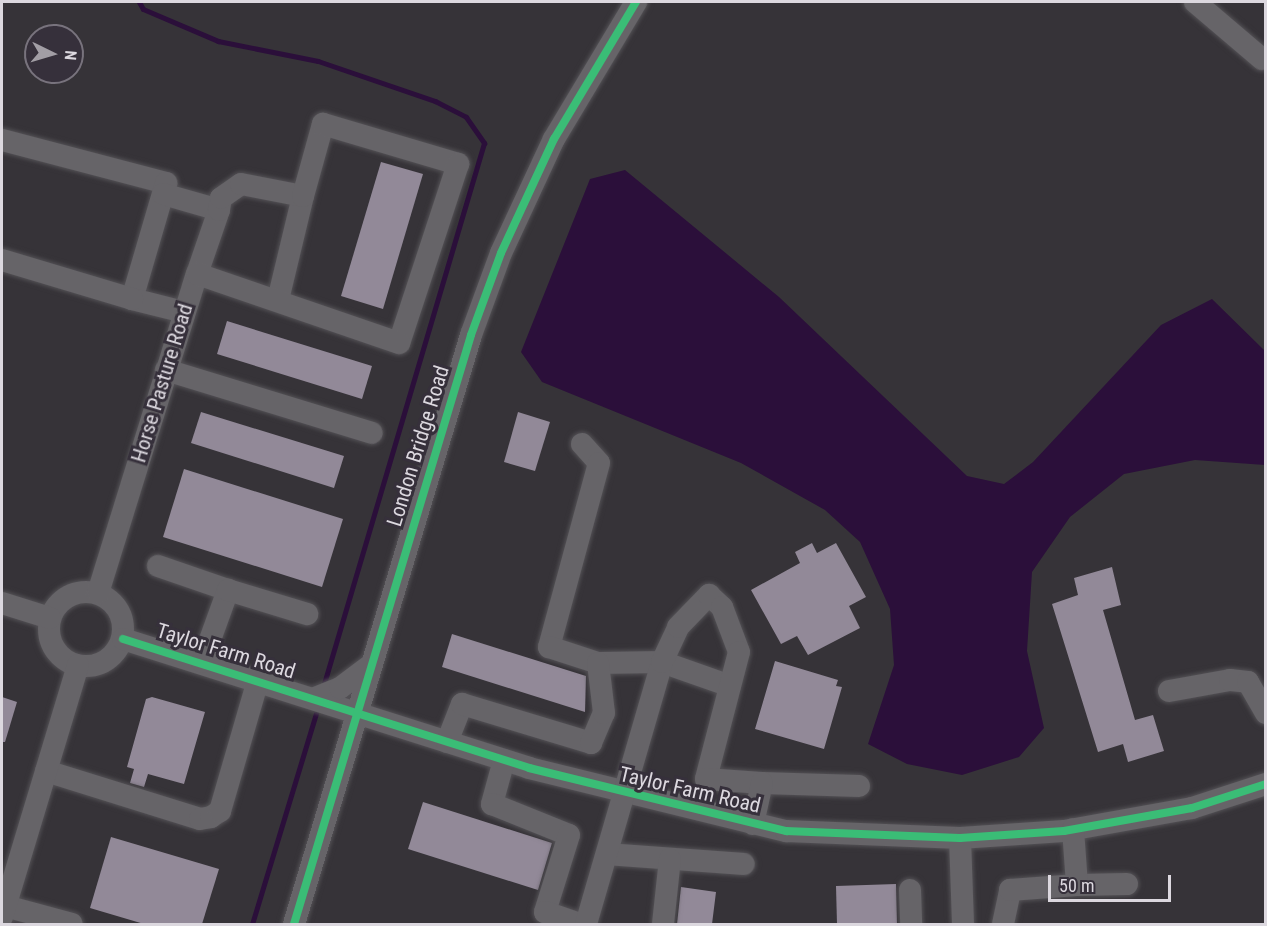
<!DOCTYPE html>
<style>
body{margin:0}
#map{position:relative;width:1267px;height:926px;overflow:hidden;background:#363338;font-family:"Roboto Condensed",sans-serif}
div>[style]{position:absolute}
.water>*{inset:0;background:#2b0f3a}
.stream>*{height:5px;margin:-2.5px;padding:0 2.5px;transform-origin:2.5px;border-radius:2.5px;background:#2b0f3a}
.building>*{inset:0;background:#928998}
.roads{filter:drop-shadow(0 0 2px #535155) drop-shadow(0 0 2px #535155)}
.minor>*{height:22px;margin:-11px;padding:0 11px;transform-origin:11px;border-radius:11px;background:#666468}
.minor>.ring{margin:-11px;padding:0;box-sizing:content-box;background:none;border:22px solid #666468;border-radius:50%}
.cycleway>*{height:8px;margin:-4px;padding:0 4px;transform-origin:4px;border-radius:4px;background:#3abd76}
span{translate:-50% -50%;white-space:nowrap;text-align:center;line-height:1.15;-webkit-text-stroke:6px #36303b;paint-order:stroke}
.street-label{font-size:21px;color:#dcd8df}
.frame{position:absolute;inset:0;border:3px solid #dcd8df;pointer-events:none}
.north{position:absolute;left:24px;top:24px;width:60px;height:60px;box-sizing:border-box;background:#36303b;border:2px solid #78737d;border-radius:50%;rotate:95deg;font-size:16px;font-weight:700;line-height:24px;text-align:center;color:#dcd8df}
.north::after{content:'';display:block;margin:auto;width:21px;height:27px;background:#a29ea5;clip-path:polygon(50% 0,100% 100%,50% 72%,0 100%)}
.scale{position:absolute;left:1048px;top:875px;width:123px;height:27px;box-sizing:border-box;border:3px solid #dcd8df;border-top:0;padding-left:8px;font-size:18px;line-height:21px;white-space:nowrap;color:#dcd8df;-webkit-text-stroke:4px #36303b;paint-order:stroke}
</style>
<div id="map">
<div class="water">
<div style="clip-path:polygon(625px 170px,779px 297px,967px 476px,1004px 484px,1033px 462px,1161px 325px,1212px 299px,1265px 351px,1265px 465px,1195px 460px,1124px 474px,1070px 517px,1032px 572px,1027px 651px,1044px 728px,1019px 757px,962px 775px,907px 764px,868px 744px,894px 665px,890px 609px,860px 542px,825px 510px,741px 463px,542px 382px,521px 352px,590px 179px)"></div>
</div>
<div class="stream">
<div style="left:139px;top:2px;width:8px;rotate:60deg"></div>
<div style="left:143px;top:9px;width:82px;rotate:23.1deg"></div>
<div style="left:218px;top:41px;width:102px;rotate:11.3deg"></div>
<div style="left:318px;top:61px;width:124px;rotate:18.9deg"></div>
<div style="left:435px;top:101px;width:35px;rotate:27deg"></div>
<div style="left:466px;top:117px;width:32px;rotate:55deg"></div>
<div style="left:484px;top:143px;width:567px;rotate:106.49deg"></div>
<div style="left:252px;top:924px;width:220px;rotate:-73.1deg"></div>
</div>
<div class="building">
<div style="clip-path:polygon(381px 162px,423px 174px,383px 309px,341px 296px)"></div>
<div style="clip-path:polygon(227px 321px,372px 366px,362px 399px,217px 354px)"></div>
<div style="clip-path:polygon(201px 412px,344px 456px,334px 488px,191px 443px)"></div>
<div style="clip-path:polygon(518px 412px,550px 422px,535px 471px,504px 462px)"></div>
<div style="clip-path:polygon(184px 469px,343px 519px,322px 587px,163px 537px)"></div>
<div style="clip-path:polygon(812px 543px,817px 553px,836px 543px,866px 597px,849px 606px,860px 628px,808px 655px,797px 636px,781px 644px,751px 590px,800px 563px,795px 552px)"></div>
<div style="clip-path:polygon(1112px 567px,1121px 605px,1103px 610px,1135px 720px,1153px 715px,1164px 751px,1128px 762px,1123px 744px,1098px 752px,1052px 604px,1078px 595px,1074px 578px)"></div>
<div style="clip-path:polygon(452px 634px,586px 676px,585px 712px,442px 667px)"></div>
<div style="clip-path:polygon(775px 661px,838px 680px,836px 686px,842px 687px,824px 749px,755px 729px)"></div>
<div style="clip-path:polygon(2px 697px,17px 702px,5px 742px,2px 742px)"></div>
<div style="clip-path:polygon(152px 697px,205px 712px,184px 784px,148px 774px,144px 787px,130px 783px,134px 769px,127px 767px,146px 699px)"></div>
<div style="clip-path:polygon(423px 802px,552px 843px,538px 890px,408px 849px)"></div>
<div style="clip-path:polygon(111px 837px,219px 869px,202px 924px,144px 924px,90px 908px)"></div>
<div style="clip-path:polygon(896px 884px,897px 924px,837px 924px,836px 886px)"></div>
<div style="clip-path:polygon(681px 887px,716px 892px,712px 924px,677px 924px)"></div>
</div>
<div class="roads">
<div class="minor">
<div style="left:1195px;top:2px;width:88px;rotate:40.4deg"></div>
<div style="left:2px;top:140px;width:170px;rotate:14.7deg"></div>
<div style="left:166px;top:183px;width:121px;rotate:106.3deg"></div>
<div style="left:132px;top:299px;width:54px;rotate:14deg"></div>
<div style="left:163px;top:194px;width:58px;rotate:15.9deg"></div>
<div style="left:2px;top:260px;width:136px;rotate:16.7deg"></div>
<div style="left:278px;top:300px;width:107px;rotate:-76.5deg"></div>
<div style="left:166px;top:370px;width:215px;rotate:17deg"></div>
<div style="left:582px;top:444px;width:25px;rotate:48deg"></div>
<div style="left:599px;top:463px;width:191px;rotate:105.2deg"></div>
<div style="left:549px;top:647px;width:52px;rotate:18.1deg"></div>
<div style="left:598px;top:663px;width:64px;rotate:-0.9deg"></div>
<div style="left:662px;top:662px;width:72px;rotate:19.4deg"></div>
<div style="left:158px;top:566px;width:74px;rotate:18.9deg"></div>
<div class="ring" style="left:49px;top:592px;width:52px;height:52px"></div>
<div style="left:98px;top:593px;width:334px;rotate:-72.8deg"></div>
<div style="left:197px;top:274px;width:68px;rotate:-71deg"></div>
<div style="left:219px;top:210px;width:12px;rotate:-81deg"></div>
<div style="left:221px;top:198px;width:24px;rotate:-35deg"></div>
<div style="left:241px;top:184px;width:63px;rotate:11deg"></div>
<div style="left:303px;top:196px;width:75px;rotate:-74.5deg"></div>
<div style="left:323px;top:124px;width:141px;rotate:16.5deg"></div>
<div style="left:458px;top:164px;width:188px;rotate:108.2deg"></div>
<div style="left:399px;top:343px;width:213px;rotate:-161.1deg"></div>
<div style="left:2px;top:603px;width:50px;rotate:17.4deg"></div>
<div style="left:123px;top:639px;width:426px;rotate:17.6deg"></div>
<div style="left:529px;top:768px;width:265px;rotate:13.8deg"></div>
<div style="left:786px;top:831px;width:174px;rotate:2.3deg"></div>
<div style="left:960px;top:838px;width:104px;rotate:-3.9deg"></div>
<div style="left:1064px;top:831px;width:130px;rotate:-10.2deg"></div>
<div style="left:1192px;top:808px;width:78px;rotate:-18deg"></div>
<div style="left:202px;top:662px;width:77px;rotate:-70.1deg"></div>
<div style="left:228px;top:590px;width:83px;rotate:16.9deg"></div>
<div style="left:1169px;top:691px;width:62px;rotate:-10.2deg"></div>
<div style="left:1230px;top:680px;width:18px;rotate:6deg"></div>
<div style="left:1248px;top:682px;width:36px;rotate:60deg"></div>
<div style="left:315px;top:698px;width:27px;rotate:-22deg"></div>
<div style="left:340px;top:688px;width:40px;rotate:-37deg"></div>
<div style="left:447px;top:742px;width:41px;rotate:-68.5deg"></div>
<div style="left:462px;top:704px;width:135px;rotate:16.8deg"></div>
<div style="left:591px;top:743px;width:33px;rotate:-67deg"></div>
<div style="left:604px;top:713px;width:50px;rotate:-96.8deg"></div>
<div style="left:504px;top:760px;width:46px;rotate:105.3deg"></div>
<div style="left:492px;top:804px;width:83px;rotate:21.9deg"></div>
<div style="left:569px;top:835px;width:81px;rotate:107.3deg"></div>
<div style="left:545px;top:912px;width:36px;rotate:19deg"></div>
<div style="left:46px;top:771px;width:161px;rotate:17.3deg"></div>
<div style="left:200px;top:819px;width:11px;rotate:-10deg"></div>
<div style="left:211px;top:817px;width:11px;rotate:-34deg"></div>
<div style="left:220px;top:811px;width:136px;rotate:-73.8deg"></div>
<div style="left:762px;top:783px;width:97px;rotate:1.8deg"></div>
<div style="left:960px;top:838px;width:86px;rotate:88deg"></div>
<div style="left:607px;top:854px;width:137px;rotate:4.2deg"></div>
<div style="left:1077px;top:885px;width:50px;rotate:-1.1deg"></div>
<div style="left:910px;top:890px;width:34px;rotate:88deg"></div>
<div style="left:5px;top:906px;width:69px;rotate:15deg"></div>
<div style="left:2px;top:917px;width:263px;rotate:-73.2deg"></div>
<div style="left:294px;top:924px;width:615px;rotate:-73.27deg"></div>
<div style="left:471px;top:335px;width:87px;rotate:-69.9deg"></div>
<div style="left:501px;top:253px;width:126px;rotate:-65.1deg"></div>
<div style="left:554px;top:139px;width:160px;rotate:-59.1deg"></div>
<div style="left:586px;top:924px;width:273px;rotate:-73.8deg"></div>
<div style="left:662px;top:662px;width:38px;rotate:-65deg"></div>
<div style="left:678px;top:627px;width:45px;rotate:-45.9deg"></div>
<div style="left:709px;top:595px;width:18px;rotate:43deg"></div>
<div style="left:722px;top:607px;width:48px;rotate:69.3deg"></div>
<div style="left:739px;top:652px;width:131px;rotate:104.6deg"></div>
<div style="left:706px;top:779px;width:56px;rotate:4.1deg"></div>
<div style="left:762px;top:783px;width:42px;rotate:102.4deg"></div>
<div style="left:663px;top:924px;width:65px;rotate:-83.9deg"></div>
<div style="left:1003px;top:924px;width:35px;rotate:-78deg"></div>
<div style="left:1010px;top:890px;width:67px;rotate:-4.3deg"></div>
<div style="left:1077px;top:885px;width:56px;rotate:-94.1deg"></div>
</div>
</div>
<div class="cycleway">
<div style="left:123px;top:639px;width:426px;rotate:17.6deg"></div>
<div style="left:529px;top:768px;width:265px;rotate:13.8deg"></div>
<div style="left:786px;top:831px;width:174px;rotate:2.3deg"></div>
<div style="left:960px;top:838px;width:104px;rotate:-3.9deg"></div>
<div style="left:1064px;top:831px;width:130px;rotate:-10.2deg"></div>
<div style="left:1192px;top:808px;width:78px;rotate:-18deg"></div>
<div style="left:294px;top:924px;width:615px;rotate:-73.27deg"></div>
<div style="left:471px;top:335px;width:87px;rotate:-69.9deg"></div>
<div style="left:501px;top:253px;width:126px;rotate:-65.1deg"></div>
<div style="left:554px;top:139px;width:160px;rotate:-59.1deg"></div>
</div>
<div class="street-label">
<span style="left:162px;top:383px;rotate:-73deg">Horse Pasture Road</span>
<span style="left:418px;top:446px;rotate:-73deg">London Bridge Road</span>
<span style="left:226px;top:651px;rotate:17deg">Taylor Farm Road</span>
<span style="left:690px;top:790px;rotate:13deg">Taylor Farm Road</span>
</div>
<div class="frame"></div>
<div class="north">N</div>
<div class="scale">50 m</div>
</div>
